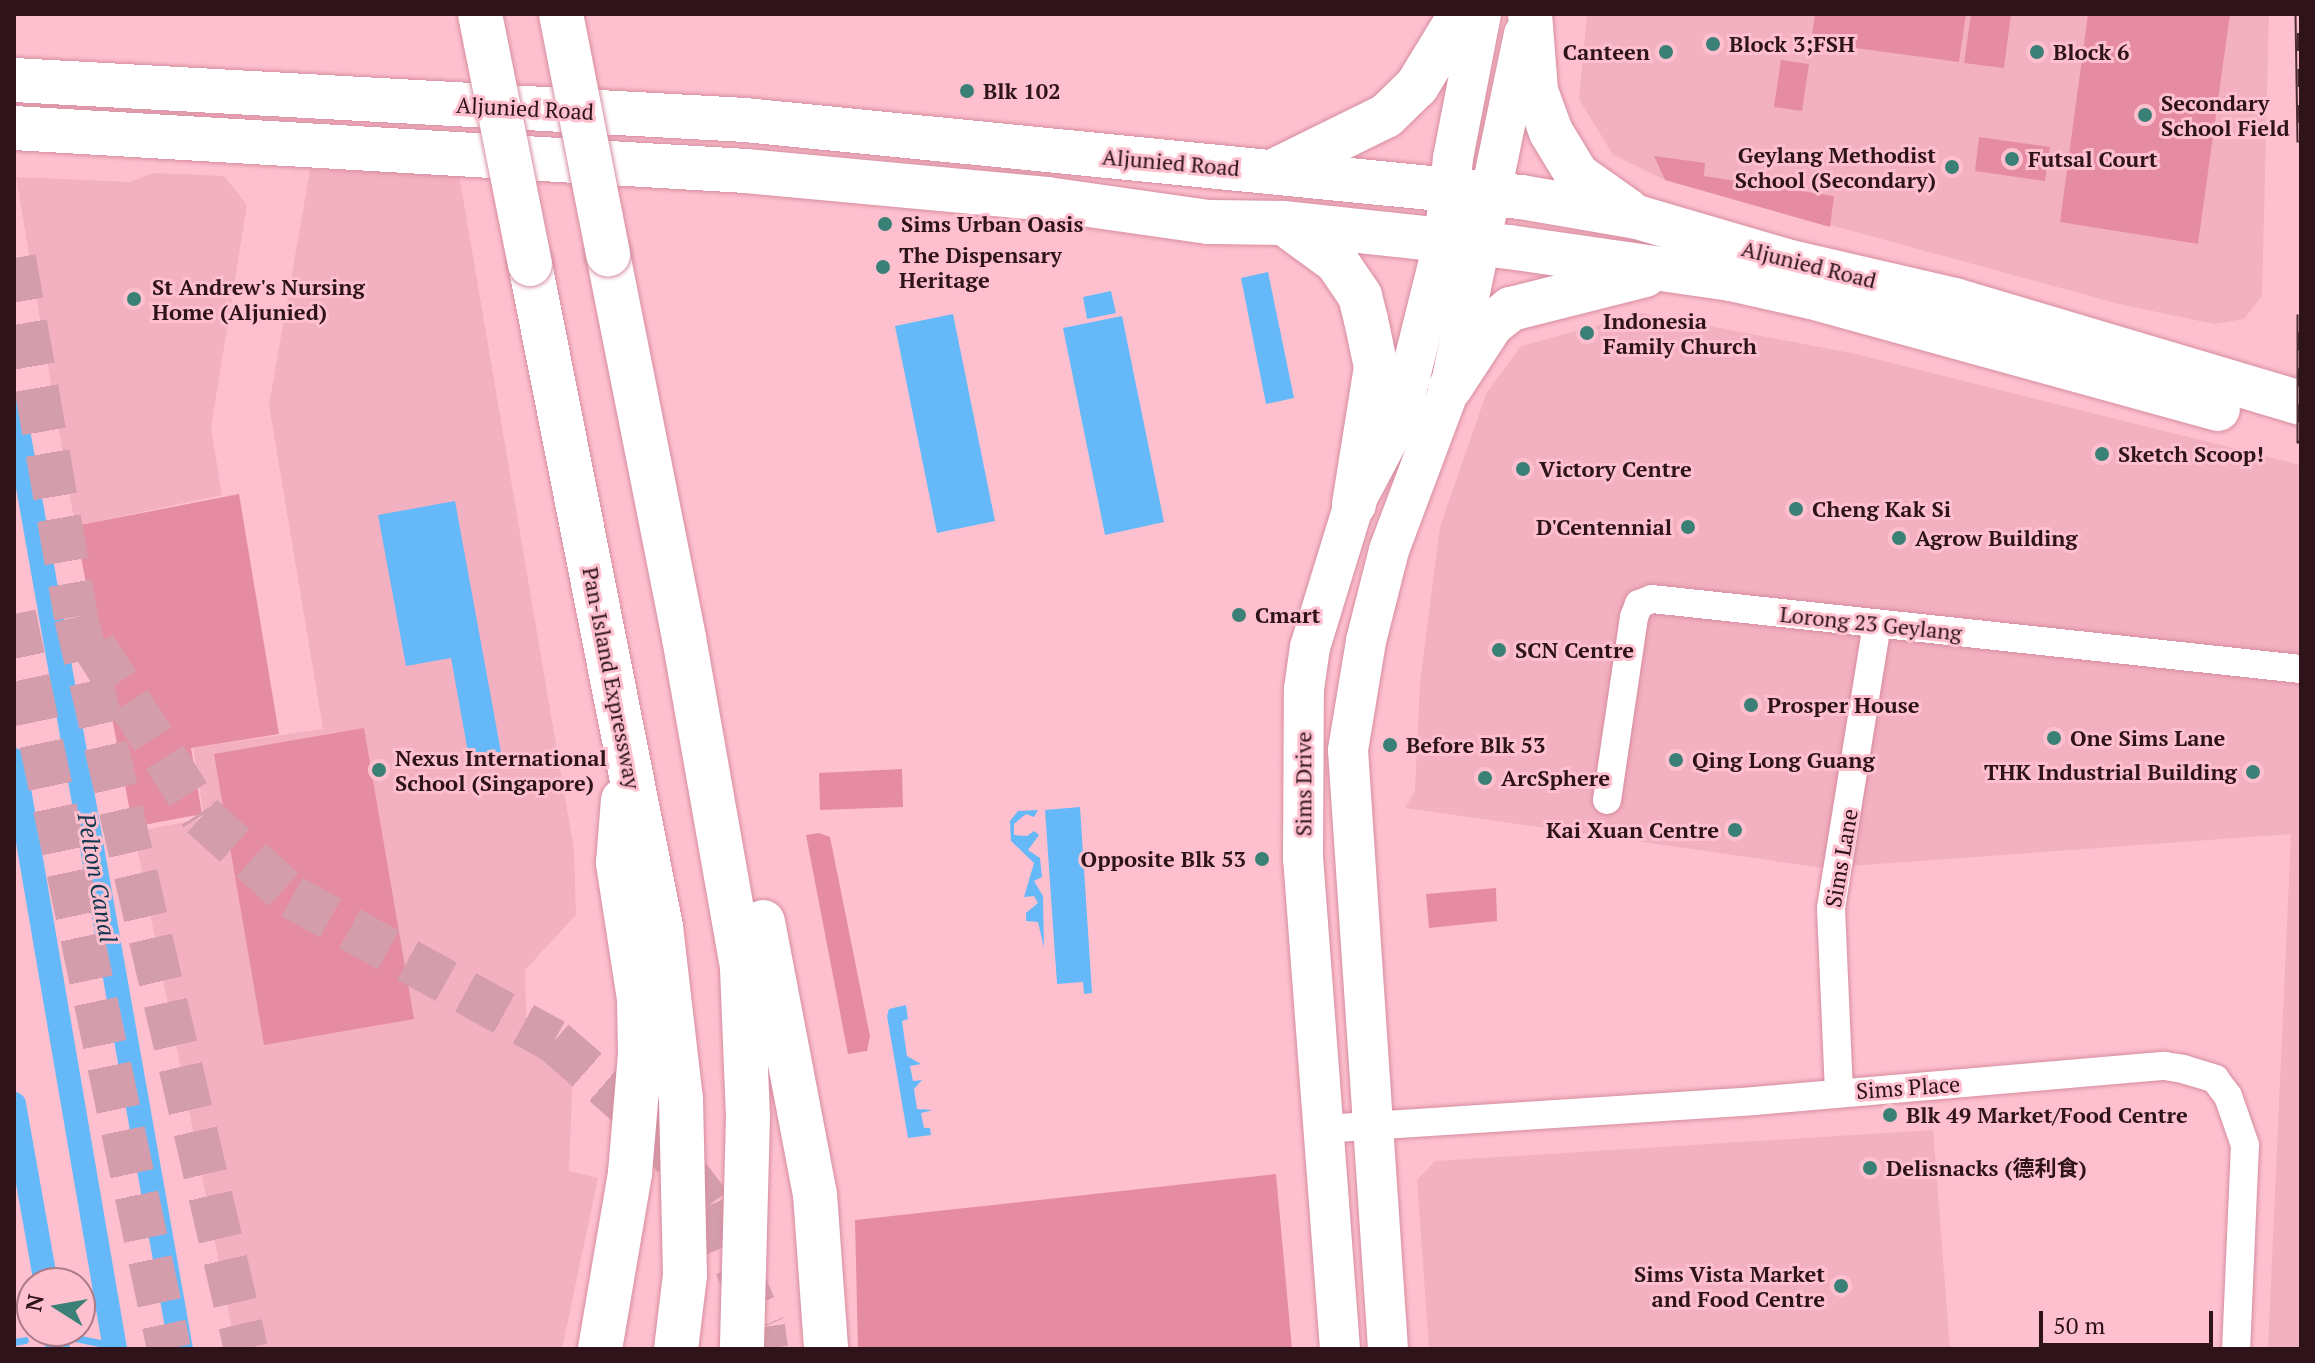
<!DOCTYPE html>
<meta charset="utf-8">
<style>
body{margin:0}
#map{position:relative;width:2315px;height:1363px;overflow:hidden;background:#fec0cf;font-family:"PT Serif","Noto Sans SC",serif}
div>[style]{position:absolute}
.built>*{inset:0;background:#f3b0c0}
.green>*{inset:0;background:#e58ca3}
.water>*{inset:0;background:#65b9f8}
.stream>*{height:7px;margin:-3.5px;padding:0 3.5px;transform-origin:3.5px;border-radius:3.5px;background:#65b9f8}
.canal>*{height:24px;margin:-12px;padding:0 12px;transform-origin:12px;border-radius:12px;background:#65b9f8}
.highway-tunnel>*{height:44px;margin-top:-22px;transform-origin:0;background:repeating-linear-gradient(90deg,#d49dab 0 44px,transparent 0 66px)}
.roads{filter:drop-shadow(0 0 2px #d68da0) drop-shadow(0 0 2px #d68da0)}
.street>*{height:28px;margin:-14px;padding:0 14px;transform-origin:14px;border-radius:14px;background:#fff}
.secondary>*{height:40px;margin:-20px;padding:0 20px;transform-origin:20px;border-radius:20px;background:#fff}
.primary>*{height:44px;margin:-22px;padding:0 22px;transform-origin:22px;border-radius:22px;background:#fff}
.highway>*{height:44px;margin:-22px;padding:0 22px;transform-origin:22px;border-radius:22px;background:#fff}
.rail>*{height:9px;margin-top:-4.5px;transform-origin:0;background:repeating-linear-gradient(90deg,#fec0cf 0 18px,#4b2b34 0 36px);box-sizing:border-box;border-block:2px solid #4b2b34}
.bridges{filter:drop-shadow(0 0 2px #d68da0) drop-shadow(0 0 2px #d68da0)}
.highway-bridge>*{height:44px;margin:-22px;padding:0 22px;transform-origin:22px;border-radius:22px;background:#fff}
.dots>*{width:22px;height:22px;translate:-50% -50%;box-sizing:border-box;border:4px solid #fec0cf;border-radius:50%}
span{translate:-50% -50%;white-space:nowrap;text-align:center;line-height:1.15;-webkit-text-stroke:6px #fec0cf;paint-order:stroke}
.poi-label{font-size:22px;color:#2e131b;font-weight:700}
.left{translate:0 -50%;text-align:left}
.right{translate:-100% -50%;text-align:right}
.street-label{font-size:22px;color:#2e131b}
.water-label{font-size:24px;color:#12364f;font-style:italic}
.frame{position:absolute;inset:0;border:16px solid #2e131b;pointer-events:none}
.north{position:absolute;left:16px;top:1267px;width:80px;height:80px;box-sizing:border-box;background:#fec0cf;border:2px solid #ab7b87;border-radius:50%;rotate:281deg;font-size:22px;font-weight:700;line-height:32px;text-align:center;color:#2e131b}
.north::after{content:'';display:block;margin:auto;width:28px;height:36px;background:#3b8076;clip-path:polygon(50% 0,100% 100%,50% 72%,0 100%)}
.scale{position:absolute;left:2039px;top:1311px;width:174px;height:36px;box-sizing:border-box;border:4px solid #2e131b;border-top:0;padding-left:10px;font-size:24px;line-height:28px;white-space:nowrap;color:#2e131b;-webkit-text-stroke:6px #fec0cf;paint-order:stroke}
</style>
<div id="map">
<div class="built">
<div style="clip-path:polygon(1587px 14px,2269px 14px,2262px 296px,2244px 319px,2214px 324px,2119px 304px,1665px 180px,1613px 155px,1579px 99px)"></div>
<div style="clip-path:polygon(310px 170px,459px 174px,574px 850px,576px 915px,525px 970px,527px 1041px,574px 1042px,569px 1171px,598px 1178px,562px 1349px,236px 1349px,134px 832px,204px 818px,193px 748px,323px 729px,269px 405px)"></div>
<div style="clip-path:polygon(153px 173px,224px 176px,247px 205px,211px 428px,222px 495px,75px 526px,16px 177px,130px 182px)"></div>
<div style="clip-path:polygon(1642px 313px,1856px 354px,2301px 465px,2301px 1349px,2268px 1349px,2291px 834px,1823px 868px,1405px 808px,1415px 791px,1420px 682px,1440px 527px,1486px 394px,1521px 346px)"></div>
<div style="clip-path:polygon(1933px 1130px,1950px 1349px,1429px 1349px,1417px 1180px,1435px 1161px)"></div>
</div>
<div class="green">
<div style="clip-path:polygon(1815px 14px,1966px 14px,1959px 62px,1811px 42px)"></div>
<div style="clip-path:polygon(1971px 14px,2011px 14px,2004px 68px,1964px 63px)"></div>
<div style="clip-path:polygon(2088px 14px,2230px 14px,2198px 244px,2060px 222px)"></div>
<div style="clip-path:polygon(1781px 60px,1809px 64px,1802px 111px,1774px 107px)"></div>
<div style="clip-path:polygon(1979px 137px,2050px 147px,2045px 181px,1975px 171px)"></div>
<div style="clip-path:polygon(1654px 156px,1705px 163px,1704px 176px,1834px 196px,1830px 227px,1665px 180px)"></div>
<div style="clip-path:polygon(239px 494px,279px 734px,191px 748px,202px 814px,133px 827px,75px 526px)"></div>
<div style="clip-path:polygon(364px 728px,414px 1019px,264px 1045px,214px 754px)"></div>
<div style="clip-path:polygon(902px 769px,903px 807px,820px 810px,819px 773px)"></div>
<div style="clip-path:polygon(819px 833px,830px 837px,870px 1036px,867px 1051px,848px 1054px,806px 835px)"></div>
<div style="clip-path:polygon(1496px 888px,1497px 921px,1429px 928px,1426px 894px)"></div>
<div style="clip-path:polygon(1276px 1174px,1292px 1349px,858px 1349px,855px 1220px)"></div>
</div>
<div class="water">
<div style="clip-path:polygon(1268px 272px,1294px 398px,1266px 404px,1241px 278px)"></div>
<div style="clip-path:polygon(1111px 291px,1116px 313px,1087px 319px,1083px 297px)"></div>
<div style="clip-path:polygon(953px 314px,995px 521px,937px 533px,895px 326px)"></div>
<div style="clip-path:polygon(1122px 316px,1164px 522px,1105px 535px,1063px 328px)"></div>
<div style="clip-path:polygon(455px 501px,503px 763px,471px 769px,451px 658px,406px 666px,378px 515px)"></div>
<div style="clip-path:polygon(1080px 807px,1092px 993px,1084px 994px,1083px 982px,1057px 984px,1045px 810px)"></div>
<div style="clip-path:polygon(1038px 810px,1034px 817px,1026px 814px,1014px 824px,1014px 835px,1027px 836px,1034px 831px,1039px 835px,1028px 850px,1040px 858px,1042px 877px,1034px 881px,1043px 896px,1044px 948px,1038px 922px,1026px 921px,1026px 913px,1038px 903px,1034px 896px,1024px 897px,1034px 863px,1011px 841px,1010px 821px,1018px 811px)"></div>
<div style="clip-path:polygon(906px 1005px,908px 1019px,902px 1021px,907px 1056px,921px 1064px,910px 1066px,913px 1081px,922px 1080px,914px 1089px,917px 1109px,933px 1110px,921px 1113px,924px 1128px,930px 1128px,931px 1135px,908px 1138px,887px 1016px,889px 1009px)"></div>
</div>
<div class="stream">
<div style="left:56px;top:1334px;width:59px;rotate:11.7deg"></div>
<div style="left:14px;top:1342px;width:11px;rotate:-10deg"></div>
</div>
<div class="canal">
<div style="left:14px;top:408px;width:956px;rotate:79.94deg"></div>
<div style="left:14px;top:760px;width:598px;rotate:80.27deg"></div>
<div style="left:14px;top:1104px;width:182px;rotate:79.9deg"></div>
<div style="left:55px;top:1331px;width:18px;rotate:81deg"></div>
</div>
<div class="highway-tunnel">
<div style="left:14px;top:258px;width:364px;rotate:80.2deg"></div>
<div style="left:76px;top:617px;width:751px;rotate:76.93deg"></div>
<div style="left:14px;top:614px;width:751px;rotate:78.09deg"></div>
<div style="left:94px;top:646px;width:201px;rotate:57.6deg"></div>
<div style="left:202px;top:816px;width:121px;rotate:42deg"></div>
<div style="left:292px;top:897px;width:299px;rotate:28.8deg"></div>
<div style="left:554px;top:1041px;width:126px;rotate:41.1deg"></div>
<div style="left:649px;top:1124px;width:101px;rotate:53deg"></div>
<div style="left:710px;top:1205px;width:133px;rotate:66.5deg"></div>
<div style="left:763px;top:1327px;width:22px;rotate:82deg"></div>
</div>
<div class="roads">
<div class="street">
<div style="left:1607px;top:800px;width:185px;rotate:-81.6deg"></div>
<div style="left:1634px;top:617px;width:14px;rotate:-69deg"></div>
<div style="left:1639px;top:604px;width:14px;rotate:-21deg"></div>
<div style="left:1652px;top:599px;width:653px;rotate:6.16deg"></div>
<div style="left:1839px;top:1092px;width:184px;rotate:-92.5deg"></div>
<div style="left:1831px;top:908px;width:287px;rotate:-80.8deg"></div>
<div style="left:1323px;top:1129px;width:432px;rotate:-3.7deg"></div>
<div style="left:1754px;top:1101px;width:412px;rotate:-4.9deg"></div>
<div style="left:2165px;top:1066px;width:18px;rotate:9deg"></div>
<div style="left:2183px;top:1069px;width:34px;rotate:17deg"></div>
<div style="left:2215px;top:1079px;width:21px;rotate:53deg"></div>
<div style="left:2228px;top:1096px;width:52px;rotate:70.9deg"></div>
<div style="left:2245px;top:1145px;width:204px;rotate:92.5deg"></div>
</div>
<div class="secondary">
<div style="left:1340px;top:1349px;width:491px;rotate:-94.3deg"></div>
<div style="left:1303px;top:859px;width:170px;rotate:-89.7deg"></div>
<div style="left:1304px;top:689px;width:42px;rotate:-81.9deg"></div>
<div style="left:1310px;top:647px;width:150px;rotate:-72.9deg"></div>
<div style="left:1354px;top:504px;width:98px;rotate:-62.1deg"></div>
<div style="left:1400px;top:417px;width:181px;rotate:-76deg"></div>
<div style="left:1444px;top:241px;width:83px;rotate:-83.8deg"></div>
<div style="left:1453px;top:158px;width:147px;rotate:-79deg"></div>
<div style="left:1388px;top:1349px;width:600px;rotate:-93.82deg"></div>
<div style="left:1348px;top:750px;width:110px;rotate:-80.6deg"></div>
<div style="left:1366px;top:641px;width:94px;rotate:-75.8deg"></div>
<div style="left:1389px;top:550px;width:173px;rotate:-69.4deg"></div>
<div style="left:1450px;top:388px;width:362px;rotate:-78.2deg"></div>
</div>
<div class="primary">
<div style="left:1530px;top:14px;width:77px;rotate:85.5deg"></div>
<div style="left:1536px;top:91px;width:44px;rotate:69.9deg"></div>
<div style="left:1551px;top:132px;width:50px;rotate:58.8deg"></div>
<div style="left:1577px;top:175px;width:62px;rotate:35.2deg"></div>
<div style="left:14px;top:80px;width:732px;rotate:3.13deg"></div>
<div style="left:745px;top:120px;width:780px;rotate:5.67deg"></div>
<div style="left:1521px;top:197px;width:118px;rotate:9.8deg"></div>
<div style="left:1637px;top:217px;width:159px;rotate:16.4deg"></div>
<div style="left:1790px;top:262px;width:169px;rotate:13deg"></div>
<div style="left:1955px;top:300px;width:361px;rotate:16.6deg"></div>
<div style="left:14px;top:128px;width:733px;rotate:3.36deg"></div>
<div style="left:746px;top:171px;width:302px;rotate:5.3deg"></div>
<div style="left:1047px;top:199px;width:163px;rotate:8.1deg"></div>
<div style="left:1208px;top:222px;width:76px;rotate:0.8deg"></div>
<div style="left:1284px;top:223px;width:226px;rotate:6.1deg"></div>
<div style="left:1509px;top:247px;width:224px;rotate:8.2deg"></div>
<div style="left:1731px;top:279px;width:82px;rotate:12.7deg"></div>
<div style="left:1811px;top:297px;width:422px;rotate:15.4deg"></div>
<div style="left:1274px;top:171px;width:125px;rotate:-26.2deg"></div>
<div style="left:1386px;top:116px;width:43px;rotate:-44.1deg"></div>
<div style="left:1417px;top:86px;width:84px;rotate:-58.6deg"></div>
<div style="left:1288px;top:226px;width:61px;rotate:36.3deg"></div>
<div style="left:1337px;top:262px;width:41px;rotate:55.9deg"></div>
<div style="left:1360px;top:296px;width:25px;rotate:76deg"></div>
<div style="left:1366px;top:320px;width:48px;rotate:78deg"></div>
<div style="left:1376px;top:367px;width:139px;rotate:99.1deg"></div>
<div style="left:1450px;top:388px;width:75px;rotate:-56.9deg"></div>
<div style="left:1491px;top:325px;width:26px;rotate:-39deg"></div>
<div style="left:1511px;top:309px;width:138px;rotate:-14.2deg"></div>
</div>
<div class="highway">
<div style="left:608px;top:254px;width:391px;rotate:78.8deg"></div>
<div style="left:684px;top:638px;width:335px;rotate:80deg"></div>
<div style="left:742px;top:968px;width:148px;rotate:87.7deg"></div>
<div style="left:748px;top:1116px;width:233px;rotate:91.5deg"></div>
<div style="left:530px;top:264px;width:676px;rotate:78.82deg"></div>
<div style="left:661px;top:927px;width:173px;rotate:83.4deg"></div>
<div style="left:681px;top:1099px;width:176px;rotate:88.7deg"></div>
<div style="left:685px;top:1275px;width:75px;rotate:96.9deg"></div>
<div style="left:763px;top:922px;width:277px;rotate:79.2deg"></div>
<div style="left:815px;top:1194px;width:155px;rotate:85.9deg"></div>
<div style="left:600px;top:1349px;width:179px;rotate:-80.3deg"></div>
<div style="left:630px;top:1173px;width:120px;rotate:-85.2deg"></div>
<div style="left:640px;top:1053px;width:54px;rotate:-91.1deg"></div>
<div style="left:639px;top:999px;width:138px;rotate:-98.8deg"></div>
<div style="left:618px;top:863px;width:63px;rotate:-85.5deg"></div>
</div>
</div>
<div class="rail">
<div style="left:2299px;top:14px;width:128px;rotate:89.1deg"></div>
<div style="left:2301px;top:314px;width:129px;rotate:90deg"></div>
</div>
<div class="bridges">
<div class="highway-bridge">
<div style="left:480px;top:14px;width:255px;rotate:78.7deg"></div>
<div style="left:561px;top:14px;width:245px;rotate:78.9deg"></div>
</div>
</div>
<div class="dots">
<div style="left:1713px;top:44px;background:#3b8076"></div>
<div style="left:1666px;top:52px;background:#3b8076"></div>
<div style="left:2037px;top:52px;background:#3b8076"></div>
<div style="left:967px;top:91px;background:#3b8076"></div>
<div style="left:2145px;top:115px;background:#3b8076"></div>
<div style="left:2012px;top:159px;background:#3b8076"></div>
<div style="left:1952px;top:167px;background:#3b8076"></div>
<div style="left:885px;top:224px;background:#3b8076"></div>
<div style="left:883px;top:267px;background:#3b8076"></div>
<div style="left:134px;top:299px;background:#3b8076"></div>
<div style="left:1587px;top:333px;background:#3b8076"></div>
<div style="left:2102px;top:454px;background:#3b8076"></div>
<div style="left:1523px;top:469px;background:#3b8076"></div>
<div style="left:1796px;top:509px;background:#3b8076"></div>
<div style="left:1688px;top:527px;background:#3b8076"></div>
<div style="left:1899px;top:538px;background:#3b8076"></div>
<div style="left:1239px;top:615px;background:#3b8076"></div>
<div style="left:1499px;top:650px;background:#3b8076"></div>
<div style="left:1751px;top:705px;background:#3b8076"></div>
<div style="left:2054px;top:738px;background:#3b8076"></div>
<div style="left:1390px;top:745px;background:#3b8076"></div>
<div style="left:1676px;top:760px;background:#3b8076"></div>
<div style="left:379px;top:770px;background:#3b8076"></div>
<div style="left:2253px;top:772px;background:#3b8076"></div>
<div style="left:1485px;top:778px;background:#3b8076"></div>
<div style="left:1735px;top:830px;background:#3b8076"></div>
<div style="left:1262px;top:859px;background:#3b8076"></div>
<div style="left:1890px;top:1115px;background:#3b8076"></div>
<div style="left:1870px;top:1168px;background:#3b8076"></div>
<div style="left:1841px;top:1286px;background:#3b8076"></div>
</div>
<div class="poi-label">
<span class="left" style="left:1729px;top:44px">Block 3;FSH</span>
<span class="right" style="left:1650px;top:52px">Canteen</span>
<span class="left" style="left:2053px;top:52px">Block 6</span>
<span class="left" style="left:983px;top:91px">Blk 102</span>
<span class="left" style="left:2161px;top:115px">Secondary<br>School Field</span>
<span class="right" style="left:1936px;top:167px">Geylang Methodist<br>School (Secondary)</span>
<span class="left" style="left:2028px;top:159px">Futsal Court</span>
<span class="left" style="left:901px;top:224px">Sims Urban Oasis</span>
<span class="left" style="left:899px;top:267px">The Dispensary<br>Heritage</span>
<span class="left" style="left:152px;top:299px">St Andrew's Nursing<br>Home (Aljunied)</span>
<span class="left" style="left:1603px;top:333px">Indonesia<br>Family Church</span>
<span class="left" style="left:2118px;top:454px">Sketch Scoop!</span>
<span class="left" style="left:1539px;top:469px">Victory Centre</span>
<span class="left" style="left:1812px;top:509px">Cheng Kak Si</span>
<span class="right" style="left:1672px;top:527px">D'Centennial</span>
<span class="left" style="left:1915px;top:538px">Agrow Building</span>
<span class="left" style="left:1255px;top:615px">Cmart</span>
<span class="left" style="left:1515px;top:650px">SCN Centre</span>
<span class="left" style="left:1767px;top:705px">Prosper House</span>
<span class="left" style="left:2070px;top:738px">One Sims Lane</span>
<span class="left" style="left:1406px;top:745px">Before Blk 53</span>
<span class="left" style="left:395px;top:770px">Nexus International<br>School (Singapore)</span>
<span class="left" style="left:1692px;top:760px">Qing Long Guang</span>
<span class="right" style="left:2237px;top:772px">THK Industrial Building</span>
<span class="left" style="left:1501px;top:778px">ArcSphere</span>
<span class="right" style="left:1719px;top:830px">Kai Xuan Centre</span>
<span class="right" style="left:1246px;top:859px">Opposite Blk 53</span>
<span class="left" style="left:1906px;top:1115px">Blk 49 Market/Food Centre</span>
<span class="left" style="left:1886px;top:1168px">Delisnacks (德利食)</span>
<span class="right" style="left:1825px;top:1286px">Sims Vista Market<br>and Food Centre</span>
</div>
<div class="street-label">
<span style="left:525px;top:108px;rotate:3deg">Aljunied Road</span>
<span style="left:1171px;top:162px;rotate:5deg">Aljunied Road</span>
<span style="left:1809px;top:264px;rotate:14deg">Aljunied Road</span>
<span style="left:1871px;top:623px;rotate:6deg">Lorong 23 Geylang</span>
<span style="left:612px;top:678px;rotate:79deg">Pan-Island Expressway</span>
<span style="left:1303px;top:784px;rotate:-90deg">Sims Drive</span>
<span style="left:1841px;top:858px;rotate:-80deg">Sims Lane</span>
<span style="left:1908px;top:1087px;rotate:-4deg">Sims Place</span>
</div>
<div class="water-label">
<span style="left:97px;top:878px;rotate:80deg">Pelton Canal</span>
</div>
<div class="frame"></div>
<div class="north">N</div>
<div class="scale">50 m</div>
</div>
